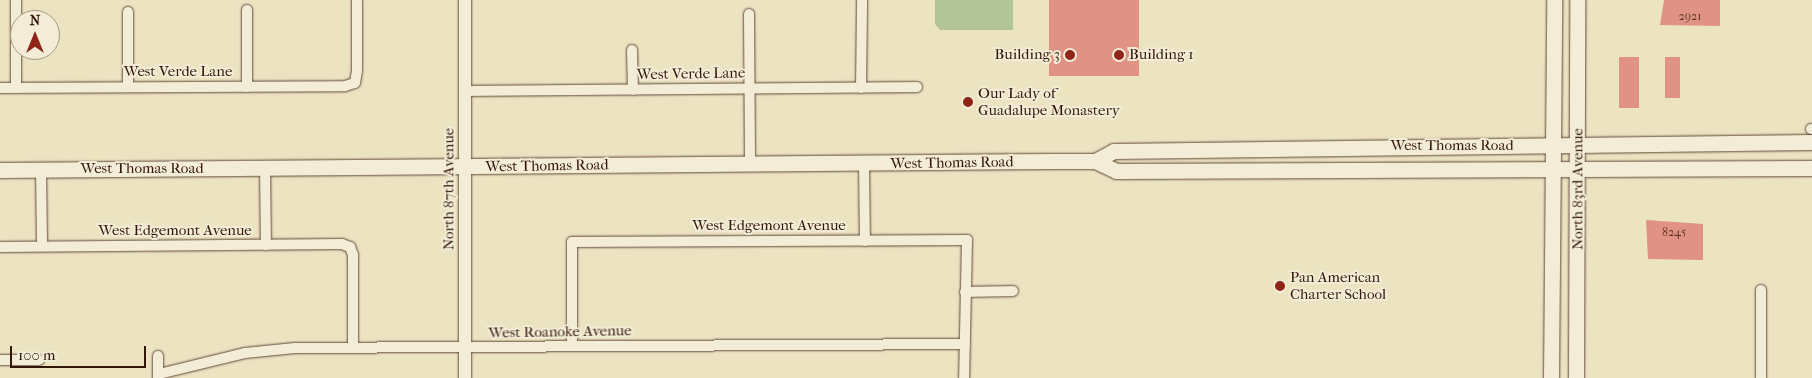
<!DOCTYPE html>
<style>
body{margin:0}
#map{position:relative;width:1812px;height:378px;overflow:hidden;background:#ece3c1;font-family:"IM FELL French Canon",serif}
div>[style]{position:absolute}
.green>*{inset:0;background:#b2c597}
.building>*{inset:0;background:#e09384}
.roads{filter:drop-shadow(0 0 1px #614938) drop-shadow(0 0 1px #614938)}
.minor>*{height:10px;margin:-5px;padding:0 5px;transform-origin:5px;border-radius:5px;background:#f3edd7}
.tertiary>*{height:12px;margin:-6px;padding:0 6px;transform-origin:6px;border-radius:6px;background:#f3edd7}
.secondary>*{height:15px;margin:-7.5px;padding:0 7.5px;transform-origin:7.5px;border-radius:7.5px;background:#f3edd7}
.dots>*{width:14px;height:14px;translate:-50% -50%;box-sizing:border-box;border:2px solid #f3edd7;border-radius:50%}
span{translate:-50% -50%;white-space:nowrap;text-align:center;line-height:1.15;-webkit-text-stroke:4px #f3edd7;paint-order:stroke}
.number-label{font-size:12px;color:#5e3528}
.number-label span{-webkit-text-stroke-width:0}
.poi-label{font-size:15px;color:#33160a}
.right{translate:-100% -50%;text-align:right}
.left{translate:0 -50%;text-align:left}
.street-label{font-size:15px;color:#33160a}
.north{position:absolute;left:10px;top:10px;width:50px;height:50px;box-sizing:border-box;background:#f3edd7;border:1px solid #a69785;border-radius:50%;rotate:0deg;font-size:14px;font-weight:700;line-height:20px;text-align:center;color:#33160a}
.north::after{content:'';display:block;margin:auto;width:18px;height:22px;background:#8f2418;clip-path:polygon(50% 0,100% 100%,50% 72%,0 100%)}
.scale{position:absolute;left:10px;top:346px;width:136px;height:22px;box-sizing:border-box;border:2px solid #33160a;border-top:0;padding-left:6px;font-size:15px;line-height:18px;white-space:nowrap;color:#33160a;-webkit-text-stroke:4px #f3edd7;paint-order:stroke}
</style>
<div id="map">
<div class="green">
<div style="clip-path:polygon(935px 0,1013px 0,1013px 30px,940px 30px,935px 24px)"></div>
</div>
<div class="building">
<div style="clip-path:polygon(1049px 0,1139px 0,1139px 76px,1049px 76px)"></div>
<div style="clip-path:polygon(1664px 0,1720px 0,1720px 26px,1660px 25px)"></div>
<div style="clip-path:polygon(1619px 57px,1639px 57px,1639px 108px,1619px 108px)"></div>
<div style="clip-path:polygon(1665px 57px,1680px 57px,1680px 98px,1665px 98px)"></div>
<div style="clip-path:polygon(1646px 220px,1703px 224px,1703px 260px,1648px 259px)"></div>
</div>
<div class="roads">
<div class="minor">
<div style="left:247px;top:10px;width:77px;rotate:90deg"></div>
<div style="left:128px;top:12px;width:75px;rotate:90deg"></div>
<div style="left:749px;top:14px;width:151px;rotate:89.6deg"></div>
<div style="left:632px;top:50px;width:40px;rotate:88.6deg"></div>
<div style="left:0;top:88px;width:345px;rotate:-0.3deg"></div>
<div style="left:345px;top:86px;width:10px;rotate:-17deg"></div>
<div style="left:355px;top:83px;width:12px;rotate:-81deg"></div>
<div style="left:357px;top:71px;width:71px;rotate:-90deg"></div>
<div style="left:16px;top:88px;width:88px;rotate:-90deg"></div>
<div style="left:861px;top:88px;width:88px;rotate:-89.3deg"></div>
<div style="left:465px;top:91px;width:452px;rotate:-0.5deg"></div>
<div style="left:1811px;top:129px;width:1px"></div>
<div style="left:864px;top:164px;width:77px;rotate:89.3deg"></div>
<div style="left:265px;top:168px;width:77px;rotate:89.3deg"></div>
<div style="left:41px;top:170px;width:76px;rotate:89.2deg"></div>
<div style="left:0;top:247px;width:342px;rotate:-0.5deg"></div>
<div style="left:342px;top:244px;width:9px;rotate:21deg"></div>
<div style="left:350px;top:247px;width:9px;rotate:69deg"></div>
<div style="left:353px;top:255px;width:92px;rotate:90deg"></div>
<div style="left:965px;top:292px;width:48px;rotate:-1.2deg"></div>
<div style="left:572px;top:346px;width:104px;rotate:-90deg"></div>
<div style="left:572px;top:242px;width:395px;rotate:-0.3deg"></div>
<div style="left:967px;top:240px;width:138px;rotate:91.2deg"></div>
<div style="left:158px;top:356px;width:22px;rotate:90deg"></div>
<div style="left:0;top:360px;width:39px"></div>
<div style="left:159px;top:374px;width:89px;rotate:-13.7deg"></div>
<div style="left:245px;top:353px;width:50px;rotate:-5.7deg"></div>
<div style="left:295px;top:348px;width:670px;rotate:-0.34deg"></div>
<div style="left:1761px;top:378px;width:88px;rotate:-90deg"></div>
</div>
<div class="tertiary">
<div style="left:465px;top:378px;width:378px;rotate:-90deg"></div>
</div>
<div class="secondary">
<div style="left:1095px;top:161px;width:21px;rotate:-28deg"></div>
<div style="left:1114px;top:151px;width:698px;rotate:-0.74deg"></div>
<div style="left:0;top:170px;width:1058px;rotate:-0.49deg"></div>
<div style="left:1058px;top:161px;width:37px"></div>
<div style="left:1095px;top:161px;width:23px;rotate:25deg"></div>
<div style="left:1116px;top:171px;width:696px;rotate:-0.25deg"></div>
<div style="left:1551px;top:378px;width:378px;rotate:-89.5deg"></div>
<div style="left:1576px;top:378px;width:378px;rotate:-89.8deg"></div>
</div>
</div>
<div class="dots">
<div style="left:1070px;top:55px;background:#8f2418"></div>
<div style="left:1119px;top:55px;background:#8f2418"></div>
<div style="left:968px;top:102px;background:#8f2418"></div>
<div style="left:1280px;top:286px;background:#8f2418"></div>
</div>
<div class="number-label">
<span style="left:1690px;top:17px">2921</span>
<span style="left:1674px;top:233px">8245</span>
</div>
<div class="poi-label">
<span class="right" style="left:1060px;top:55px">Building 3</span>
<span class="left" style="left:1129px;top:55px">Building 1</span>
<span class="left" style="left:978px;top:102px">Our Lady of<br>Guadalupe Monastery</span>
<span class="left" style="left:1290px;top:286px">Pan American<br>Charter School</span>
</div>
<div class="street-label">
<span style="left:178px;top:72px">West Verde Lane</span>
<span style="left:691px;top:74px;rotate:-1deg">West Verde Lane</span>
<span style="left:1452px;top:146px">West Thomas Road</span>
<span style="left:952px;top:163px;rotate:-1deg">West Thomas Road</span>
<span style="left:547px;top:166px;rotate:-1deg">West Thomas Road</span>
<span style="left:142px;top:169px">West Thomas Road</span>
<span style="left:449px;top:189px;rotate:-90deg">North 87th Avenue</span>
<span style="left:1578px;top:189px;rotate:-90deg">North 83rd Avenue</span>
<span style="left:769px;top:226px">West Edgemont Avenue</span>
<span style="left:175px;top:231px">West Edgemont Avenue</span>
<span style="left:560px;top:332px;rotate:-1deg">West Roanoke Avenue</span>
</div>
<div class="north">N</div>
<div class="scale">100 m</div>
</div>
